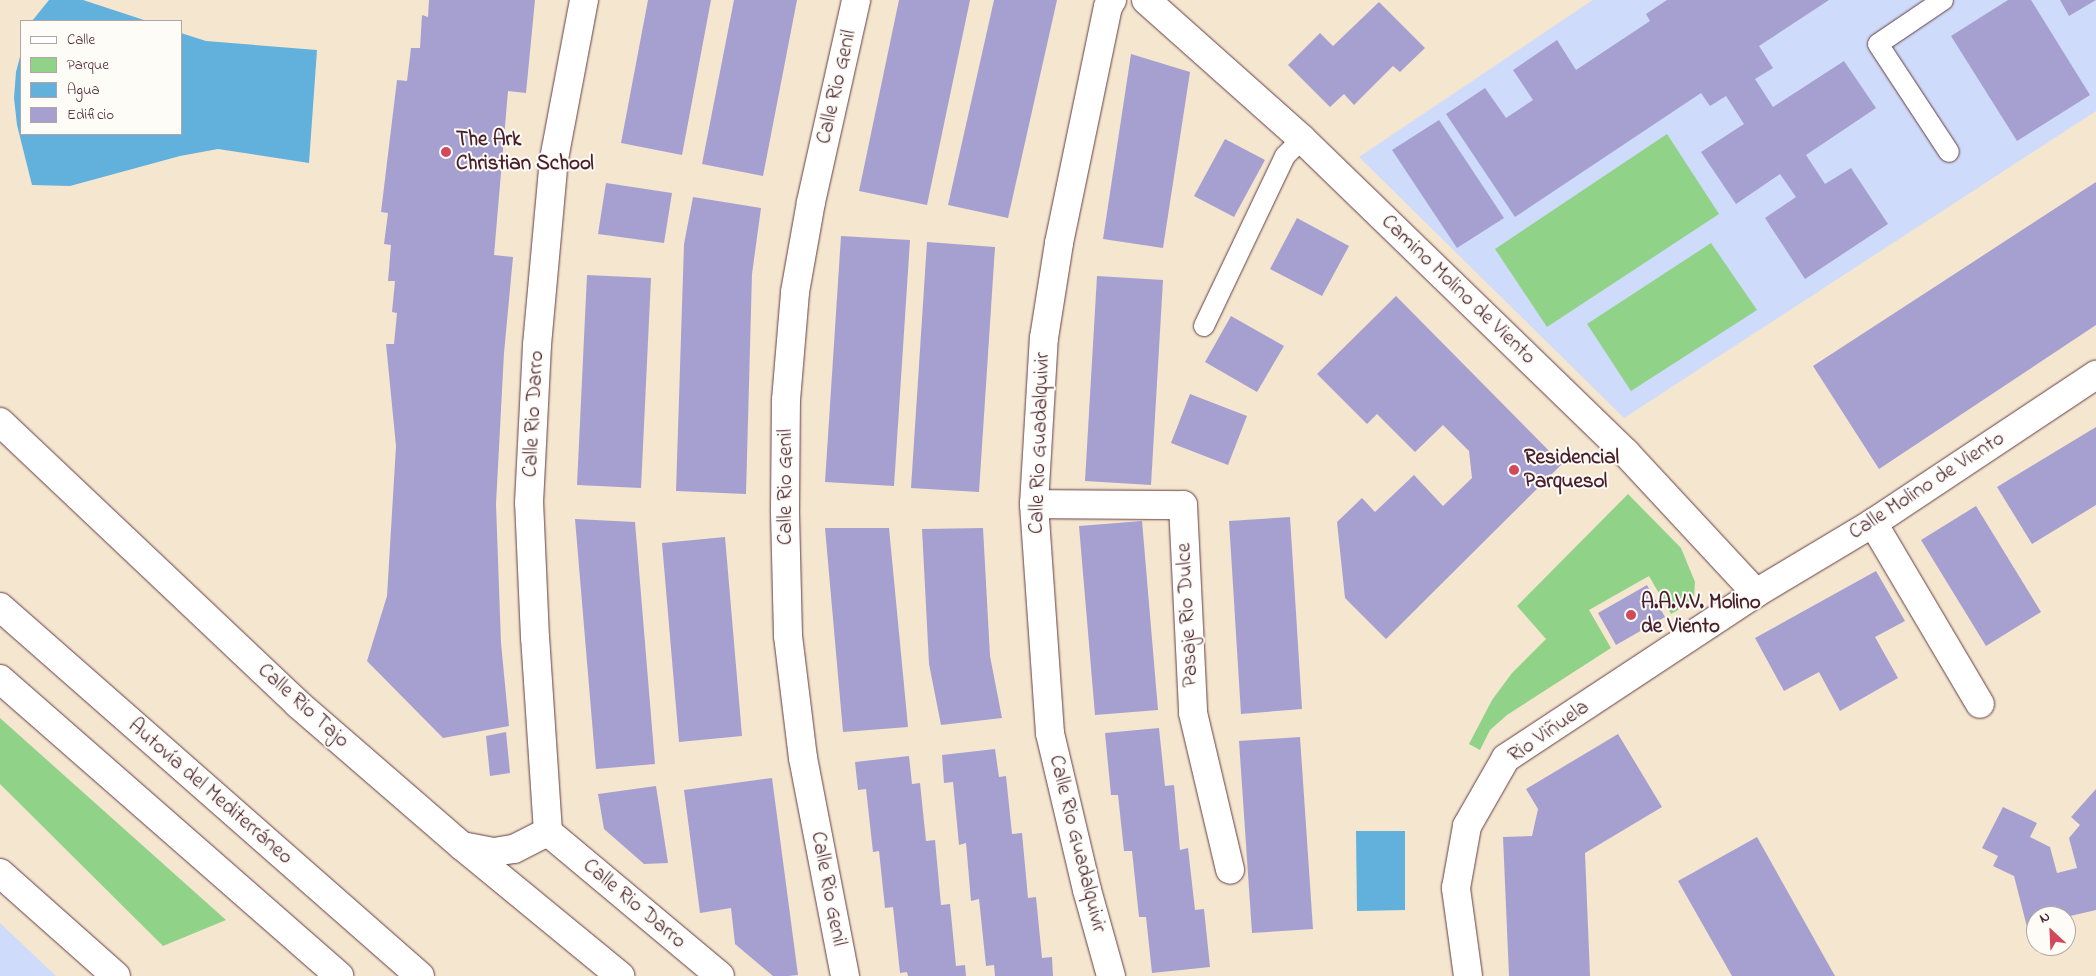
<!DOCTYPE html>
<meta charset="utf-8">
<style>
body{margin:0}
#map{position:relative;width:2096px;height:976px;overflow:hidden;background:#f5e6cf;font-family:"Indie Flower",sans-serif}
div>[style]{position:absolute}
.built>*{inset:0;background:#cedbfa}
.green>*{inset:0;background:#91d289}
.water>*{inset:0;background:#62b0dc}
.building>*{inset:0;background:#a6a0d1}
.roads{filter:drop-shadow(0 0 1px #643d44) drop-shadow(0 0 1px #643d44)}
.service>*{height:20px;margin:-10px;padding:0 10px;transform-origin:10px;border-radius:10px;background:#fff}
.minor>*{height:28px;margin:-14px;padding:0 14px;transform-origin:14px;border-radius:14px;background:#fff}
.motorway>*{height:28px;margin:-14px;padding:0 14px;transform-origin:14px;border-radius:14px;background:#fff}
.dots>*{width:14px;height:14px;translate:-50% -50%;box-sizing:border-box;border:2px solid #fdfcf7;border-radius:50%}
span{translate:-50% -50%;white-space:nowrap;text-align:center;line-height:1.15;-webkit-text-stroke:4px #fdfcf7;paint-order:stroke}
.street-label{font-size:21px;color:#4a1f2b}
.poi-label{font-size:21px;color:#4a1f2b;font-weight:700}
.left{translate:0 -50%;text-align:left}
.legend{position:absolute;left:20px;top:20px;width:162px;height:115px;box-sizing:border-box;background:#fdfcf7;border:1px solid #b5a4a5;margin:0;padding:6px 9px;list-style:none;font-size:15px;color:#4a1f2b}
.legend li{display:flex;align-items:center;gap:10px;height:25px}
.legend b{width:25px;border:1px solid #b5a4a5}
.north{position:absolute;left:2026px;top:906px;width:50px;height:50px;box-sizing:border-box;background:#fdfcf7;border:1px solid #b5a4a5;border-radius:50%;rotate:335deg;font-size:14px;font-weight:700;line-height:20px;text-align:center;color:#4a1f2b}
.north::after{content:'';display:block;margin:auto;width:18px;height:22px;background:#d1495b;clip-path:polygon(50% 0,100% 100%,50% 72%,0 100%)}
</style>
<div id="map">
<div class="built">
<div style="clip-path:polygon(1593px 0,2096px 0,2096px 111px,1624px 418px,1359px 157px)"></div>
<div style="clip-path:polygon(0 923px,56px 976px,0 976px)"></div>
</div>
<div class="green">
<div style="clip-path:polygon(1667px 134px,1719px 214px,1547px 327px,1495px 249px)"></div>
<div style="clip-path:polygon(1711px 243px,1757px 310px,1631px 391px,1587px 324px)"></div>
<div style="clip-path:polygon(1628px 494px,1681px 548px,1695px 582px,1694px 597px,1690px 603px,1671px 614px,1649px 576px,1589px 610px,1611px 648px,1507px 715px,1490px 730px,1480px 750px,1469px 744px,1492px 700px,1512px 673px,1546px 639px,1517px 606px)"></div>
<div style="clip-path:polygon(0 718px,226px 920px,163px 946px,0 784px)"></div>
</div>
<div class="water">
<div style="clip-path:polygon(49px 0,83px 0,147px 21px,32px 21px)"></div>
<div style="clip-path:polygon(181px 33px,206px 41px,317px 50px,309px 163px,218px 149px,180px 156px,70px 186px,32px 185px,17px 125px,14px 98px,16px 72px,21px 53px,21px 134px,181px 134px)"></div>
<div style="clip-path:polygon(1356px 831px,1405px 831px,1405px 910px,1357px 911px)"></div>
</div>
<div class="building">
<div style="clip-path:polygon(429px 0,535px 0,526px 93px,508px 91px,494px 255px,513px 257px,504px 353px,496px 504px,501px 643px,509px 726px,443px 738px,367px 661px,387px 596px,396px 446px,386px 344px,394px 344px,397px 313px,392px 312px,395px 281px,388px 281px,391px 245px,384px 244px,388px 213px,381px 212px,397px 80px,407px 81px,411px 48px,420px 48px,422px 15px,428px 17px)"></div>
<div style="clip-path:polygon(648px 0,711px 0,682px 155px,621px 143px)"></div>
<div style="clip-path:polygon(734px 0,797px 0,763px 176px,702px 164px)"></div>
<div style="clip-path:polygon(899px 0,970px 0,927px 205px,859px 191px)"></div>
<div style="clip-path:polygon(994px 0,1057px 0,1008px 218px,948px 205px)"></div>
<div style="clip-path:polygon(1667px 0,1829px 0,1759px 46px,1773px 68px,1755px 79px,1773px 107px,1844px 61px,1876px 108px,1806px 155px,1825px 184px,1851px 168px,1888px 224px,1805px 279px,1765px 218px,1796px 197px,1780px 174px,1736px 204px,1701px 152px,1744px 124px,1726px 96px,1710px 106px,1701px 93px,1515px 217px,1446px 114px,1485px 88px,1506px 118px,1533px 100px,1513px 70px,1557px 40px,1576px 70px,1650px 21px,1646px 14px)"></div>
<div style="clip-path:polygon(2008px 0,2031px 0,2090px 95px,2017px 141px,1951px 36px)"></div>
<div style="clip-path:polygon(2060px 0,2096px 0,2069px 16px)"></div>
<div style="clip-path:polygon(1379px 2px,1425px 48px,1400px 72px,1393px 66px,1354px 105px,1344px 94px,1330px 107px,1288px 65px,1320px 33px,1333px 46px)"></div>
<div style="clip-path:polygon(1131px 54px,1190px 72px,1163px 248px,1103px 239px)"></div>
<div style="clip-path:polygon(1439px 120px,1504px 218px,1457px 248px,1392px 150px)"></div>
<div style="clip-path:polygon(1225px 139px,1265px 160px,1234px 217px,1194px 196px)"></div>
<div style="clip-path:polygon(2096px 182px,2096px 325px,1879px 469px,1813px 366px)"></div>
<div style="clip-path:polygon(606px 183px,672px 193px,664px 243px,598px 234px)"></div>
<div style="clip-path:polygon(693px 197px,761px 208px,752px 274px,746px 494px,676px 491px,684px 244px)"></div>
<div style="clip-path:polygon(1297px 218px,1349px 246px,1322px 296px,1270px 269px)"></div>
<div style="clip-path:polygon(841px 236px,910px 240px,894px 486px,825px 482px)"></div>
<div style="clip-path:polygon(927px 242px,995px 247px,979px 492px,911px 488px)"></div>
<div style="clip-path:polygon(587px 275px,651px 278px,641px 488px,577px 485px)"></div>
<div style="clip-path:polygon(1097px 276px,1163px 280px,1151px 485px,1085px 481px)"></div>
<div style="clip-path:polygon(1396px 296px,1562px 464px,1386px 639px,1345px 598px,1337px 522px,1362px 498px,1375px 512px,1414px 475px,1443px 506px,1472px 478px,1469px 451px,1443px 425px,1415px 452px,1377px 414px,1367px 424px,1317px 374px)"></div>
<div style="clip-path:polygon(1231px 316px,1284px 346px,1257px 392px,1205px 362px)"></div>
<div style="clip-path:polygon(1190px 394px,1247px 416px,1228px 465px,1171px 443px)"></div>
<div style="clip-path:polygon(2096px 427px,2096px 505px,2032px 544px,1997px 487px)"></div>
<div style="clip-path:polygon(1976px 506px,2041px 612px,1986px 646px,1921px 540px)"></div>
<div style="clip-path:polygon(1290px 517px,1302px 709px,1241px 714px,1229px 521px)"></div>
<div style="clip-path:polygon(575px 519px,635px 522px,655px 764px,596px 769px)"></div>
<div style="clip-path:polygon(1142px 521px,1158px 710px,1095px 715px,1079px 526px)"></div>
<div style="clip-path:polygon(825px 528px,889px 528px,908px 727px,843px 732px)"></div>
<div style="clip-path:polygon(983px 528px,990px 656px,1002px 718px,941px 725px,929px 664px,922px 529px)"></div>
<div style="clip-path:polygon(725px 537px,742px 736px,679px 742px,662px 543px)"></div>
<div style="clip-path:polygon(1876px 571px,1905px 621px,1875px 637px,1898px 678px,1840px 711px,1819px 672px,1784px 691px,1755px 638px)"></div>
<div style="clip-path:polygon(1647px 585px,1665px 617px,1616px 645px,1598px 613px)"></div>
<div style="clip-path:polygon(1159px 728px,1165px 786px,1174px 785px,1180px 850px,1188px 848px,1195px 910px,1204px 909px,1210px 967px,1152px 973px,1146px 917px,1139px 917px,1132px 851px,1124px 851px,1118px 795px,1111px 795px,1105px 733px)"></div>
<div style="clip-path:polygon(506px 732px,510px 773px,490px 776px,486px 736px)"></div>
<div style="clip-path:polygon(1618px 734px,1662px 807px,1585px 853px,1590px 976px,1509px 976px,1503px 837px,1532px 836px,1538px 809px,1526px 789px)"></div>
<div style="clip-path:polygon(1300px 737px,1313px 929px,1252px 933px,1239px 741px)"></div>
<div style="clip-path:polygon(995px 749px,999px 777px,1006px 776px,1012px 834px,1022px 833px,1028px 898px,1036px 897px,1042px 958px,1052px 957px,1053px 976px,995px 976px,994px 965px,986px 966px,979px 899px,971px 901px,966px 843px,959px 845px,953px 782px,944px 783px,942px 755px)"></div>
<div style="clip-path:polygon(909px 756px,912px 784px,920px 783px,926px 841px,935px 840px,941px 905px,950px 904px,956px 966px,965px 965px,966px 976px,908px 976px,907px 972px,900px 973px,893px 907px,885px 908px,879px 851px,873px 852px,866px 789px,858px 790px,855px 762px)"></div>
<div style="clip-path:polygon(772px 778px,798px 975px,788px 976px,773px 976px,735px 944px,731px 908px,700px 913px,684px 790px)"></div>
<div style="clip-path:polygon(656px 786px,668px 863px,644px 864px,604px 829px,598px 794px)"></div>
<div style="clip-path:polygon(2096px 789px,2096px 910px,2066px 917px,2036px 916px,2036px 925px,2027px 927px,2014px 876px,1993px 866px,1998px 856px,1982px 848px,2003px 807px,2037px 823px,2030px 837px,2050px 847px,2057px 873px,2077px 868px,2069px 838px,2080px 825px,2071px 817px)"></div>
<div style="clip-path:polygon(1757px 837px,1835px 976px,1732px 976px,1678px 881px)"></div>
</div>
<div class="roads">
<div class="service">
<div style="left:1943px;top:0;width:78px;rotate:145.9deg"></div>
<div style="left:1878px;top:44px;width:129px;rotate:56.7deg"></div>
<div style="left:1204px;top:326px;width:188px;rotate:-64.5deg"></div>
<div style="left:1285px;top:156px;width:24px;rotate:-45deg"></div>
</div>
<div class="minor">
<div style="left:1146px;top:0;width:209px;rotate:41.7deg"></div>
<div style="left:1302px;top:139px;width:451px;rotate:44.1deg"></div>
<div style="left:1626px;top:453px;width:191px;rotate:47.1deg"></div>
<div style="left:0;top:422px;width:410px;rotate:43.4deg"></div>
<div style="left:298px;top:704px;width:217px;rotate:40.9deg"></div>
<div style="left:462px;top:846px;width:205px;rotate:39.4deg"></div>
<div style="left:1034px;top:504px;width:149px;rotate:0.4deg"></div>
<div style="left:1183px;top:505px;width:208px;rotate:87.2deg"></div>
<div style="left:1193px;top:713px;width:161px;rotate:76.7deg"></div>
<div style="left:1873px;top:523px;width:210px;rotate:59.4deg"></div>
<div style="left:548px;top:832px;width:224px;rotate:39.9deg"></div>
<div style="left:462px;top:846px;width:33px;rotate:11deg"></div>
<div style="left:494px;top:852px;width:20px;rotate:-9deg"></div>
<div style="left:514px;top:849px;width:38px;rotate:-27deg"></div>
<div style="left:548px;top:832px;width:194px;rotate:-93.8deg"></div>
<div style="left:535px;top:638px;width:135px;rotate:-92.5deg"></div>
<div style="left:529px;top:503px;width:158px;rotate:-87.1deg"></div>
<div style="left:537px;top:345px;width:187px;rotate:-84.8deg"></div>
<div style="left:554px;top:159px;width:162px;rotate:-79.3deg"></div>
<div style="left:0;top:873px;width:155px;rotate:41.6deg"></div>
<div style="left:845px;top:976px;width:222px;rotate:-100.9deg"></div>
<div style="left:803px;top:758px;width:123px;rotate:-97deg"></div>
<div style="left:788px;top:636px;width:126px;rotate:-91.4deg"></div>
<div style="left:785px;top:510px;width:110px;rotate:-89.5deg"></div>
<div style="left:786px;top:400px;width:108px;rotate:-85.2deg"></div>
<div style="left:795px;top:292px;width:91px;rotate:-79.9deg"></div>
<div style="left:811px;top:202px;width:207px;rotate:-77.4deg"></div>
<div style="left:1111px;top:976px;width:89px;rotate:-105.6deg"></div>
<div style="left:1087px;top:890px;width:161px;rotate:-103.3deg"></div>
<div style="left:1050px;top:733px;width:230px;rotate:-94deg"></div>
<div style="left:1034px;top:504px;width:166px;rotate:-86.6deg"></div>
<div style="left:1044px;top:338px;width:96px;rotate:-81deg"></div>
<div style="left:1059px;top:243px;width:241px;rotate:-78.3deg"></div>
<div style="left:1108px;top:7px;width:8px;rotate:-60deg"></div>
<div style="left:1468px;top:976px;width:89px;rotate:-97.8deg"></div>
<div style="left:1456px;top:888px;width:63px;rotate:-79.9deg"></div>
<div style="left:1467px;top:826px;width:78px;rotate:-60.2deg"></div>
<div style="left:1506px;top:758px;width:300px;rotate:-33.4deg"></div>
<div style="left:1756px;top:593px;width:136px;rotate:-30.9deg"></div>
<div style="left:1873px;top:523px;width:268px;rotate:-33.6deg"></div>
</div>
<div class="motorway">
<div style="left:0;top:607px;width:559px;rotate:41.3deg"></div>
<div style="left:0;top:679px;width:451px;rotate:41.2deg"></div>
</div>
</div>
<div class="dots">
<div style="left:446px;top:152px;background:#d1495b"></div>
<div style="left:1514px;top:470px;background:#d1495b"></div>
<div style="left:1631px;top:615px;background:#d1495b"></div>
</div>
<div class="street-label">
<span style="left:837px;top:87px;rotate:-77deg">Calle Rio Genil</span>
<span style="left:1458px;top:290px;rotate:44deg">Camino Molino de Viento</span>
<span style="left:534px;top:414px;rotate:-87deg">Calle Rio Darro</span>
<span style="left:1040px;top:443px;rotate:-88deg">Calle Rio Guadalquivir</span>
<span style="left:1927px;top:486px;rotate:-33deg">Calle Molino de Viento</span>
<span style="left:786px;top:487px;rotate:-90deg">Calle Rio Genil</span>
<span style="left:1188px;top:615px;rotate:-93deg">Pasaje Rio Dulce</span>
<span style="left:303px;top:706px;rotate:42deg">Calle Rio Tajo</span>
<span style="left:1549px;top:732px;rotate:-35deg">Rio Viñuela</span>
<span style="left:210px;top:792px;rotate:41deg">Autovía del Mediterráneo</span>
<span style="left:1077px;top:844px;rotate:76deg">Calle Rio Guadalquivir</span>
<span style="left:828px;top:889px;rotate:79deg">Calle Rio Genil</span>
<span style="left:634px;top:904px;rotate:40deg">Calle Rio Darro</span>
</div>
<div class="poi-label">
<span class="left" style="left:456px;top:152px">The Ark<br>Christian School</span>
<span class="left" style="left:1524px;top:470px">Residencial<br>Parquesol</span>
<span class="left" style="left:1641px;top:615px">A.A.V.V. Molino<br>de Viento</span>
</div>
<ul class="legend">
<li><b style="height:6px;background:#fff"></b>Calle</li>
<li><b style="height:14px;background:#91d289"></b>Parque</li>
<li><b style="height:14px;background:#62b0dc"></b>Agua</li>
<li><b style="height:14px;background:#a6a0d1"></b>Edificio</li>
</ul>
<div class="north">N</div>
</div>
